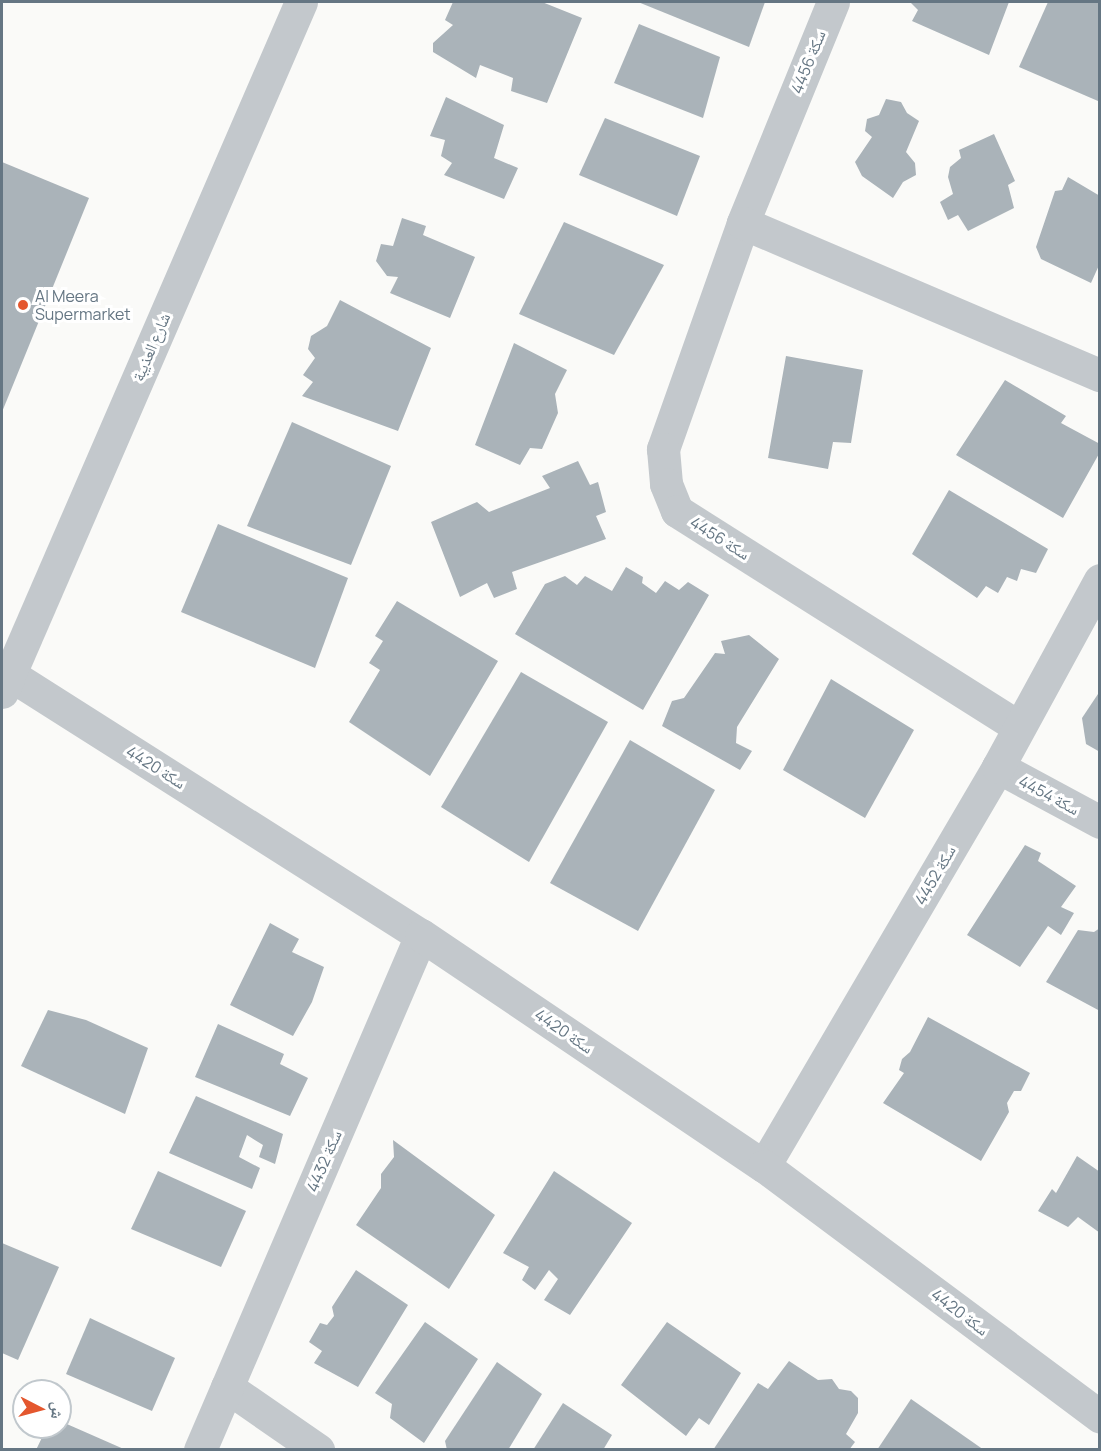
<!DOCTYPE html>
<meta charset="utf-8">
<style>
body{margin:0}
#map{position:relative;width:1101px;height:1451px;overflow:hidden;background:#fafaf8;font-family:Manrope,"Noto Naskh Arabic",sans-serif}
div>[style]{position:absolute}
.building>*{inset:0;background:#aab3b9}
.minor>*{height:33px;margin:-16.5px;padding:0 16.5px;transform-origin:16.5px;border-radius:16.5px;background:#c3c8cc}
.tertiary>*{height:33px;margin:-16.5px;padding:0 16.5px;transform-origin:16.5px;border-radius:16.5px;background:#c3c8cc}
.dots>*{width:16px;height:16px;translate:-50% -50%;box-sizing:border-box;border:3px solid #fff;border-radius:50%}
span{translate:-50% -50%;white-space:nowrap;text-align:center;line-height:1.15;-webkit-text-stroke:6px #fff;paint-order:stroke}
.street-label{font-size:16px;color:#657683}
.poi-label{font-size:16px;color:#657683}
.left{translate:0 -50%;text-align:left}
.frame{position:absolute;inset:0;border:3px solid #657683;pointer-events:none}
.north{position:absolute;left:12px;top:1379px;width:60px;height:60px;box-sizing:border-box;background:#fff;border:2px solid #c1c8cd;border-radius:50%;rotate:96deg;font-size:16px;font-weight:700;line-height:24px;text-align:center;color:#657683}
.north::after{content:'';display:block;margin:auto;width:21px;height:27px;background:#e4572e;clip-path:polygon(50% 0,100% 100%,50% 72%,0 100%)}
</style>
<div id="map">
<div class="building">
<div style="clip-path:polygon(453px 2px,542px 2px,582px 18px,547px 103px,511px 91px,513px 78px,480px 65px,476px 78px,433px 52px,433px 43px,453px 25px,445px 20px)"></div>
<div style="clip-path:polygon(638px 2px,765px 2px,749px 47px)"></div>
<div style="clip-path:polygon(910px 2px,1009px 2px,989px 55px,912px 21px,918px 10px)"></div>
<div style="clip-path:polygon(1048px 2px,1100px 2px,1098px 101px,1019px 67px)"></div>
<div style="clip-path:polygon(639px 24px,720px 57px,703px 118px,614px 83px)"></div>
<div style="clip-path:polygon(446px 97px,504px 125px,494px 158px,518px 168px,504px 199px,444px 175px,452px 163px,441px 156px,445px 140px,430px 136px)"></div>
<div style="clip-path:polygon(886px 99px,901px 102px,907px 113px,919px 121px,906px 152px,915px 163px,916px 175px,903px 182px,893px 198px,862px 176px,855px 162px,872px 137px,865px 131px,867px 119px,879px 115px)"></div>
<div style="clip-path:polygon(605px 118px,700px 156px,677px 216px,579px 175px)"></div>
<div style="clip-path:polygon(994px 134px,1015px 181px,1008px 185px,1014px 208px,968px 231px,958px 215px,948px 220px,940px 202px,953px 194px,948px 177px,950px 167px,961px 158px,959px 150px)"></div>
<div style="clip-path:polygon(2px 162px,89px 198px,2px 412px)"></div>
<div style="clip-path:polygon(1068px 177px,1100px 196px,1100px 263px,1091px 283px,1041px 259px,1036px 247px,1055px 191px,1062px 190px)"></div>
<div style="clip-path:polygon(402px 218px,426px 226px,423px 235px,475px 257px,450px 318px,390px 293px,398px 277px,387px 276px,376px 261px,381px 244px,393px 246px)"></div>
<div style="clip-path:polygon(564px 222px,664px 265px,614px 355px,519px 314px)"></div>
<div style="clip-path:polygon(340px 300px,431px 348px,398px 431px,302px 396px,313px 382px,303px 375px,315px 358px,308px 349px,311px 336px,327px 326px)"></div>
<div style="clip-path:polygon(514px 343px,567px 370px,555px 394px,558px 413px,542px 449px,530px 448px,520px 465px,475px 445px)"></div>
<div style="clip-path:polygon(786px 356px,863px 370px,851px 443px,833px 442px,828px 469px,768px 458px)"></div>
<div style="clip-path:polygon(1005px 380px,1066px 416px,1061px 423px,1100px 444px,1100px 452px,1063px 518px,956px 455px)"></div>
<div style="clip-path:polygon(292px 422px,391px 466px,351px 565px,247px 526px)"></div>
<div style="clip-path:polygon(578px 461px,590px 485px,598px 482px,606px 512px,596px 516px,606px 539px,512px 572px,517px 589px,494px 598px,487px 583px,460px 597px,431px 522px,477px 502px,489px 512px,550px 488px,542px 476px)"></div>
<div style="clip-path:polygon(949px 490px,1048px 549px,1036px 573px,1021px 569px,1017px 581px,1007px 577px,998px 593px,986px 586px,977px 598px,912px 554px)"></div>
<div style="clip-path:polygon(218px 524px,348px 578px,315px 668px,181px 612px)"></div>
<div style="clip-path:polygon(626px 567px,643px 577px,642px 583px,656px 593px,665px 581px,679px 590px,688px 582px,709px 595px,643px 710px,515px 634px,545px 584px,565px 576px,577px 585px,585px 576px,612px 591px)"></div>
<div style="clip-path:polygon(397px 601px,498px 661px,430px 776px,349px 722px,380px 670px,369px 663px,383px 641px,375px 636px)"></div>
<div style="clip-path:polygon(749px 635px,779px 659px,737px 727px,736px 743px,752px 751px,740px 770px,662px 726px,672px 701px,684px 698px,715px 653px,725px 654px,721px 641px)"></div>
<div style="clip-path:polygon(521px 672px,608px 722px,529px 862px,441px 807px)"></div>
<div style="clip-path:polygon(831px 679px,914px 730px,865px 818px,783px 770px)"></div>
<div style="clip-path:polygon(1100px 691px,1100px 752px,1086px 744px,1082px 718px)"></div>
<div style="clip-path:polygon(630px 740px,715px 790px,638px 931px,550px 883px)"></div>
<div style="clip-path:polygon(1025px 845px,1041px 853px,1038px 861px,1076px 886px,1061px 907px,1074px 913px,1061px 935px,1048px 926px,1020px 967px,967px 935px)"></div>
<div style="clip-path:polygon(270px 923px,299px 939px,292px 952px,324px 967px,312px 1002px,293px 1036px,230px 1005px)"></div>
<div style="clip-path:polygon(1100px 928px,1100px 1011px,1046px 982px,1078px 930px,1094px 932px)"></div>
<div style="clip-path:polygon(48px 1010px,86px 1020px,148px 1048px,125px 1114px,21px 1066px)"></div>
<div style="clip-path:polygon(928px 1017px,1030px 1073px,1021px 1091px,1014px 1091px,1007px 1103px,1009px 1112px,981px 1161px,883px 1103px,904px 1073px,899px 1070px,902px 1059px,910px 1052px)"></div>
<div style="clip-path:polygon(218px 1024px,284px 1054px,280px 1064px,308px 1078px,290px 1116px,195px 1077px)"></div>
<div style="clip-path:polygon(196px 1096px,283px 1134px,275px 1164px,259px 1157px,263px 1145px,247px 1135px,239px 1157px,260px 1168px,252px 1189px,169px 1153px)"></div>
<div style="clip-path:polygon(393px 1140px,495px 1215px,449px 1289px,356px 1225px,381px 1188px,381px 1174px,394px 1157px)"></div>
<div style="clip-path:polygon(1077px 1156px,1100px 1172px,1100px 1233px,1078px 1217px,1068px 1227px,1038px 1211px,1052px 1189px,1056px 1193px)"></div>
<div style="clip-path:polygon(158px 1171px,246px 1211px,221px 1267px,131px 1229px)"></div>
<div style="clip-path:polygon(554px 1171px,632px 1223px,570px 1315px,544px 1300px,558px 1279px,549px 1270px,535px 1290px,522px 1280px,529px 1267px,503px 1253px)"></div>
<div style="clip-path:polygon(2px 1243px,59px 1267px,18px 1360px,2px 1353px)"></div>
<div style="clip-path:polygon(356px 1270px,408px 1305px,358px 1387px,314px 1363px,322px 1351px,309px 1342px,320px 1323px,327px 1325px,334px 1316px,332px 1307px)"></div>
<div style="clip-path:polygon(90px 1318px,175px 1358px,152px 1411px,66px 1374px)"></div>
<div style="clip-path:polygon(425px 1322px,478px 1359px,424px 1443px,390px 1418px,392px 1404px,375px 1393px)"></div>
<div style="clip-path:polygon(667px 1322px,741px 1373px,709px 1425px,699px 1418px,686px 1436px,621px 1385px)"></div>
<div style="clip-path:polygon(789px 1361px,818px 1380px,832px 1379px,839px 1389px,851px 1391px,858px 1398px,858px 1413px,846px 1434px,855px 1442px,849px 1450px,713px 1450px,758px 1383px,768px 1389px)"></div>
<div style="clip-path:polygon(497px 1362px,542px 1394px,508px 1450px,447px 1450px,445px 1441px)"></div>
<div style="clip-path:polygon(911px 1399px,984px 1450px,877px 1450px)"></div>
<div style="clip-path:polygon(563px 1403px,612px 1435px,603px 1450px,533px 1450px)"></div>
<div style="clip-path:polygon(60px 1421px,126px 1450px,36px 1450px,47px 1427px,60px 1427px)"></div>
</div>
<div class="minor">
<div style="left:833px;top:2px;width:239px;rotate:112.2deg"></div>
<div style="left:743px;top:223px;width:240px;rotate:109.5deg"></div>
<div style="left:663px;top:449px;width:35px;rotate:85deg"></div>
<div style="left:666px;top:484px;width:29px;rotate:68deg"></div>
<div style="left:677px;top:511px;width:404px;rotate:32.3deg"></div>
<div style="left:743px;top:223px;width:388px;rotate:23.1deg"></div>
<div style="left:998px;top:767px;width:116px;rotate:28.3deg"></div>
<div style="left:764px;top:1166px;width:463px;rotate:-59.6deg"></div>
<div style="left:998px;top:767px;width:213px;rotate:-61.4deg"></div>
<div style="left:227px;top:1387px;width:111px;rotate:34.7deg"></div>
<div style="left:200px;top:1450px;width:560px;rotate:-66.77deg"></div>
</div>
<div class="tertiary">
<div style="left:9px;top:674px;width:488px;rotate:32.4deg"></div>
<div style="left:421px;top:935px;width:414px;rotate:34deg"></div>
<div style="left:764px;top:1166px;width:419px;rotate:36.7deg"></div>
<div style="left:2px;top:692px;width:752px;rotate:-66.57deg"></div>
</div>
<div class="dots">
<div style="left:23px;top:305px;background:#e4572e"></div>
</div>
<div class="street-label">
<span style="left:808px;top:62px;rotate:-68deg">سكة 4456</span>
<span style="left:151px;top:347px;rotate:-67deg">شارع العذيبة</span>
<span style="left:720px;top:538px;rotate:32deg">سكة 4456</span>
<span style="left:156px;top:767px;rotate:32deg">سكة 4420</span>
<span style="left:1049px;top:795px;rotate:28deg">سكة 4454</span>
<span style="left:935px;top:875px;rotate:-60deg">سكة 4452</span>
<span style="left:564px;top:1031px;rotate:34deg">سكة 4420</span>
<span style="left:324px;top:1161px;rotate:-67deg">سكة 4432</span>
<span style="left:960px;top:1312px;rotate:37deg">سكة 4420</span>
</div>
<div class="poi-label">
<span class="left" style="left:35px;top:305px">Al Meera<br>Supermarket</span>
</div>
<div class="frame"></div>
<div class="north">ش</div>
</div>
